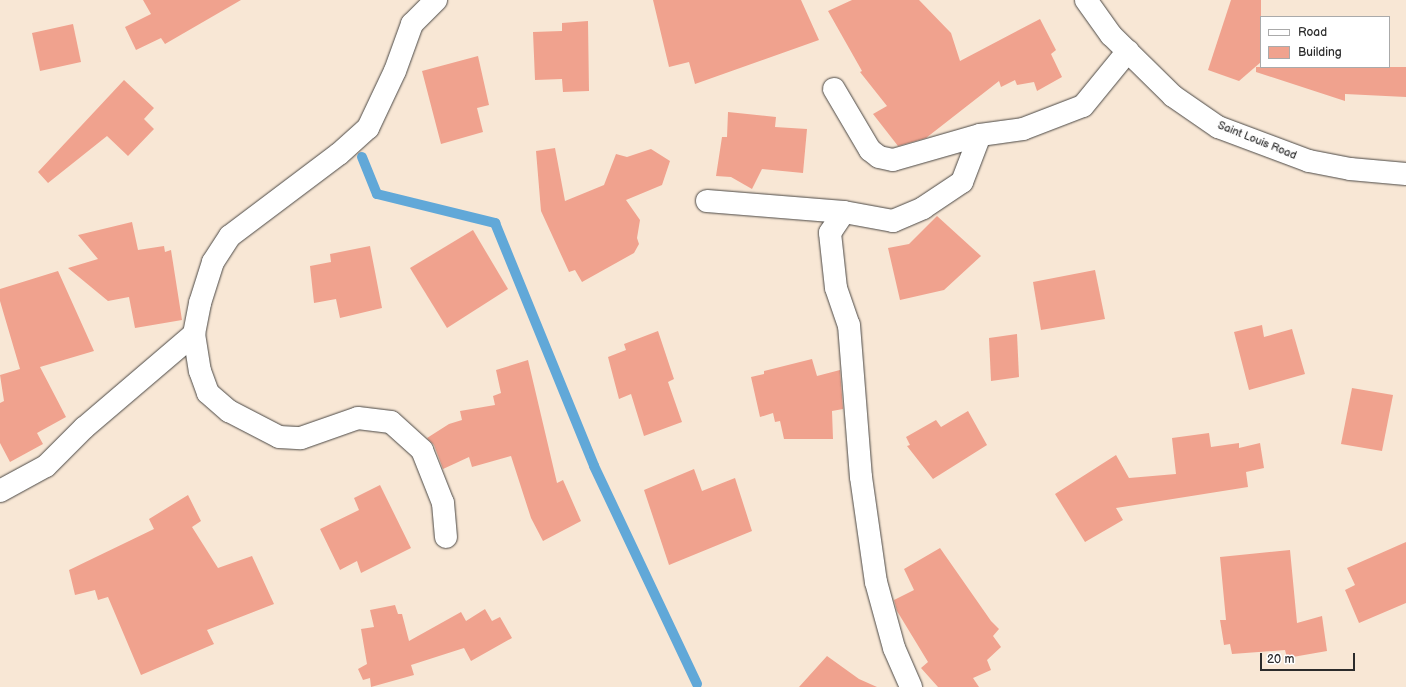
<!DOCTYPE html>
<style>
body{margin:0}
#map{position:relative;width:1406px;height:687px;overflow:hidden;background:#f8e7d5;font-family:"Balsamiq Sans",sans-serif}
div>[style]{position:absolute}
.stream>*{height:10px;margin:-5px;padding:0 5px;transform-origin:5px;border-radius:5px;background:#61a8d8}
.building>*{inset:0;background:#f0a28e}
.roads{filter:drop-shadow(0 0 1px #4a4744) drop-shadow(0 0 1px #4a4744)}
.street>*{height:22px;margin:-11px;padding:0 11px;transform-origin:11px;border-radius:11px;background:#fff}
.primary>*{height:22px;margin:-11px;padding:0 11px;transform-origin:11px;border-radius:11px;background:#fff}
span{translate:-50% -50%;white-space:nowrap;text-align:center;line-height:1.15;-webkit-text-stroke:3.5px #fff;paint-order:stroke}
.street-label{font-size:11px;color:#2b2b2b}
.legend{position:absolute;left:1260px;top:16px;width:130px;height:52px;box-sizing:border-box;background:#fff;border:1px solid #aaa;margin:0;padding:5px 7px;list-style:none;font-size:12px;color:#2b2b2b}
.legend li{display:flex;align-items:center;gap:8px;height:20px}
.legend b{width:20px;border:1px solid #aaa}
.scale{position:absolute;left:1260px;top:653px;width:95px;height:18px;box-sizing:border-box;border:2px solid #2b2b2b;border-top:0;padding-left:5px;font-size:12px;line-height:14px;white-space:nowrap;color:#2b2b2b;-webkit-text-stroke:3px #fff;paint-order:stroke}
</style>
<div id="map">
<div class="stream">
<div style="left:362px;top:157px;width:40px;rotate:68deg"></div>
<div style="left:377px;top:194px;width:122px;rotate:13.8deg"></div>
<div style="left:495px;top:223px;width:262px;rotate:67.8deg"></div>
<div style="left:594px;top:466px;width:241px;rotate:64.7deg"></div>
</div>
<div class="building">
<div style="clip-path:polygon(143px 0,241px 0,165px 44px,161px 38px,136px 50px,125px 27px,151px 14px)"></div>
<div style="clip-path:polygon(653px 0,801px 0,819px 40px,695px 84px,689px 62px,669px 67px)"></div>
<div style="clip-path:polygon(852px 0,919px 0,951px 33px,960px 61px,1040px 19px,1056px 50px,1051px 54px,1062px 77px,1037px 91px,1034px 82px,1017px 85px,1015px 80px,1001px 87px,999px 81px,926px 138px,898px 146px,873px 114px,887px 106px,860px 72px,862px 71px,828px 11px)"></div>
<div style="clip-path:polygon(1231px 0,1261px 0,1261px 62px,1239px 81px,1208px 70px)"></div>
<div style="clip-path:polygon(588px 21px,589px 91px,563px 92px,562px 79px,535px 80px,533px 32px,562px 31px,562px 23px)"></div>
<div style="clip-path:polygon(73px 24px,81px 62px,40px 71px,32px 33px)"></div>
<div style="clip-path:polygon(478px 56px,489px 105px,477px 108px,483px 132px,441px 144px,422px 71px)"></div>
<div style="clip-path:polygon(1256px 67px,1406px 67px,1406px 97px,1345px 94px,1345px 101px,1256px 72px)"></div>
<div style="clip-path:polygon(124px 80px,154px 108px,144px 119px,154px 129px,128px 156px,107px 136px,48px 183px,38px 172px)"></div>
<div style="clip-path:polygon(728px 112px,776px 117px,775px 127px,807px 129px,803px 173px,762px 169px,752px 189px,731px 177px,716px 176px,722px 137px,727px 137px)"></div>
<div style="clip-path:polygon(555px 148px,565px 201px,604px 185px,616px 154px,627px 157px,651px 149px,670px 161px,662px 185px,626px 200px,640px 220px,637px 238px,639px 244px,634px 253px,582px 282px,575px 270px,569px 272px,541px 211px,536px 151px)"></div>
<div style="clip-path:polygon(937px 216px,981px 256px,944px 290px,900px 300px,888px 248px,909px 244px)"></div>
<div style="clip-path:polygon(132px 222px,138px 250px,164px 246px,165px 252px,171px 250px,182px 320px,135px 328px,129px 297px,108px 301px,68px 268px,98px 259px,78px 235px)"></div>
<div style="clip-path:polygon(473px 230px,508px 289px,447px 328px,410px 268px)"></div>
<div style="clip-path:polygon(370px 246px,382px 308px,340px 318px,336px 299px,314px 303px,310px 266px,331px 262px,330px 254px)"></div>
<div style="clip-path:polygon(1095px 270px,1105px 319px,1041px 330px,1033px 282px)"></div>
<div style="clip-path:polygon(58px 271px,94px 351px,40px 367px,66px 417px,37px 433px,43px 444px,10px 462px,0 443px,0 403px,4px 401px,0 375px,20px 369px,0 301px,0 289px)"></div>
<div style="clip-path:polygon(1262px 325px,1264px 337px,1292px 329px,1305px 374px,1249px 390px,1234px 332px)"></div>
<div style="clip-path:polygon(658px 331px,674px 379px,668px 382px,682px 422px,644px 436px,631px 394px,619px 399px,608px 357px,626px 350px,624px 344px)"></div>
<div style="clip-path:polygon(1017px 334px,1019px 377px,991px 381px,989px 338px)"></div>
<div style="clip-path:polygon(812px 359px,817px 376px,840px 370px,843px 409px,832px 411px,833px 439px,784px 439px,780px 421px,775px 422px,773px 413px,760px 417px,751px 377px,764px 374px,764px 371px)"></div>
<div style="clip-path:polygon(528px 360px,557px 483px,563px 480px,581px 521px,543px 541px,531px 518px,511px 456px,472px 467px,469px 457px,443px 469px,434px 445px,427px 438px,449px 424px,462px 420px,460px 411px,495px 405px,493px 396px,501px 393px,496px 370px)"></div>
<div style="clip-path:polygon(1352px 388px,1393px 395px,1382px 451px,1341px 444px)"></div>
<div style="clip-path:polygon(968px 411px,987px 445px,933px 479px,907px 446px,910px 445px,906px 437px,936px 420px,941px 427px)"></div>
<div style="clip-path:polygon(1209px 433px,1211px 447px,1239px 443px,1239px 448px,1260px 443px,1264px 468px,1246px 472px,1248px 487px,1116px 508px,1123px 520px,1085px 542px,1055px 494px,1116px 455px,1129px 478px,1176px 474px,1172px 438px)"></div>
<div style="clip-path:polygon(694px 469px,702px 491px,735px 478px,752px 531px,669px 565px,644px 490px)"></div>
<div style="clip-path:polygon(380px 485px,411px 548px,361px 573px,357px 561px,340px 570px,320px 529px,359px 510px,354px 498px)"></div>
<div style="clip-path:polygon(188px 495px,201px 521px,192px 527px,218px 568px,252px 556px,274px 604px,207px 630px,214px 644px,141px 675px,108px 597px,98px 600px,95px 590px,75px 595px,69px 570px,154px 529px,149px 519px)"></div>
<div style="clip-path:polygon(1406px 542px,1406px 603px,1359px 623px,1345px 590px,1355px 585px,1347px 568px)"></div>
<div style="clip-path:polygon(940px 548px,991px 621px,999px 629px,993px 636px,1001px 647px,987px 660px,991px 670px,973px 678px,979px 687px,938px 687px,921px 668px,928px 662px,897px 611px,894px 600px,914px 590px,904px 569px)"></div>
<div style="clip-path:polygon(1290px 550px,1297px 623px,1322px 616px,1327px 651px,1287px 658px,1285px 650px,1232px 654px,1230px 644px,1224px 645px,1220px 620px,1226px 620px,1220px 557px)"></div>
<div style="clip-path:polygon(395px 605px,398px 614px,402px 614px,409px 641px,461px 612px,466px 621px,485px 609px,492px 621px,500px 617px,512px 638px,471px 661px,464px 648px,411px 665px,414px 675px,371px 687px,370px 678px,363px 680px,358px 669px,367px 664px,361px 629px,374px 627px,370px 610px)"></div>
<div style="clip-path:polygon(827px 656px,859px 679px,877px 687px,799px 687px)"></div>
</div>
<div class="roads">
<div class="street">
<div style="left:834px;top:89px;width:71px;rotate:59.5deg"></div>
<div style="left:870px;top:150px;width:11px;rotate:38deg"></div>
<div style="left:879px;top:157px;width:14px;rotate:12deg"></div>
<div style="left:893px;top:160px;width:91px;rotate:-16deg"></div>
<div style="left:707px;top:201px;width:137px;rotate:4.6deg"></div>
<div style="left:844px;top:212px;width:50px;rotate:10.4deg"></div>
<div style="left:893px;top:221px;width:33px;rotate:-23deg"></div>
<div style="left:923px;top:208px;width:47px;rotate:-33.7deg"></div>
<div style="left:962px;top:182px;width:50px;rotate:-69deg"></div>
<div style="left:980px;top:135px;width:43px;rotate:-7.9deg"></div>
<div style="left:1023px;top:129px;width:64px;rotate:-21deg"></div>
<div style="left:1083px;top:106px;width:71px;rotate:-50.7deg"></div>
<div style="left:844px;top:212px;width:25px;rotate:124deg"></div>
<div style="left:830px;top:233px;width:55px;rotate:83.8deg"></div>
<div style="left:836px;top:288px;width:39px;rotate:71deg"></div>
<div style="left:849px;top:325px;width:152px;rotate:85.5deg"></div>
<div style="left:861px;top:477px;width:106px;rotate:81.9deg"></div>
<div style="left:876px;top:582px;width:68px;rotate:74.7deg"></div>
<div style="left:894px;top:648px;width:43px;rotate:66.4deg"></div>
<div style="left:194px;top:334px;width:37px;rotate:81deg"></div>
<div style="left:200px;top:371px;width:23px;rotate:70deg"></div>
<div style="left:208px;top:393px;width:28px;rotate:41deg"></div>
<div style="left:229px;top:411px;width:56px;rotate:27.5deg"></div>
<div style="left:279px;top:437px;width:22px;rotate:3deg"></div>
<div style="left:301px;top:438px;width:60px;rotate:-19.3deg"></div>
<div style="left:358px;top:418px;width:33px;rotate:7deg"></div>
<div style="left:391px;top:422px;width:42px;rotate:42.1deg"></div>
<div style="left:422px;top:450px;width:57px;rotate:68.4deg"></div>
<div style="left:443px;top:503px;width:34px;rotate:85deg"></div>
<div style="left:0;top:491px;width:52px;rotate:-28.5deg"></div>
<div style="left:46px;top:466px;width:54px;rotate:-45deg"></div>
<div style="left:84px;top:428px;width:145px;rotate:-40.5deg"></div>
<div style="left:194px;top:334px;width:32px;rotate:-79deg"></div>
<div style="left:200px;top:303px;width:43px;rotate:-72.4deg"></div>
<div style="left:213px;top:262px;width:31px;rotate:-57deg"></div>
<div style="left:230px;top:236px;width:136px;rotate:-37deg"></div>
<div style="left:339px;top:154px;width:39px;rotate:-42deg"></div>
<div style="left:368px;top:128px;width:63px;rotate:-64.7deg"></div>
<div style="left:395px;top:71px;width:50px;rotate:-70.1deg"></div>
<div style="left:412px;top:24px;width:34px;rotate:-45deg"></div>
</div>
<div class="primary">
<div style="left:1086px;top:0;width:43px;rotate:54.5deg"></div>
<div style="left:1111px;top:35px;width:87px;rotate:44.5deg"></div>
<div style="left:1173px;top:96px;width:55px;rotate:34.6deg"></div>
<div style="left:1218px;top:127px;width:97px;rotate:20.5deg"></div>
<div style="left:1309px;top:161px;width:42px;rotate:11deg"></div>
<div style="left:1350px;top:169px;width:56px;rotate:5.1deg"></div>
</div>
</div>
<div class="street-label">
<span style="left:1257px;top:141px;rotate:22deg">Saint Louis Road</span>
</div>
<ul class="legend">
<li><b style="height:5px;background:#fff"></b>Road</li>
<li><b style="height:11px;background:#f0a28e"></b>Building</li>
</ul>
<div class="scale">20 m</div>
</div>
